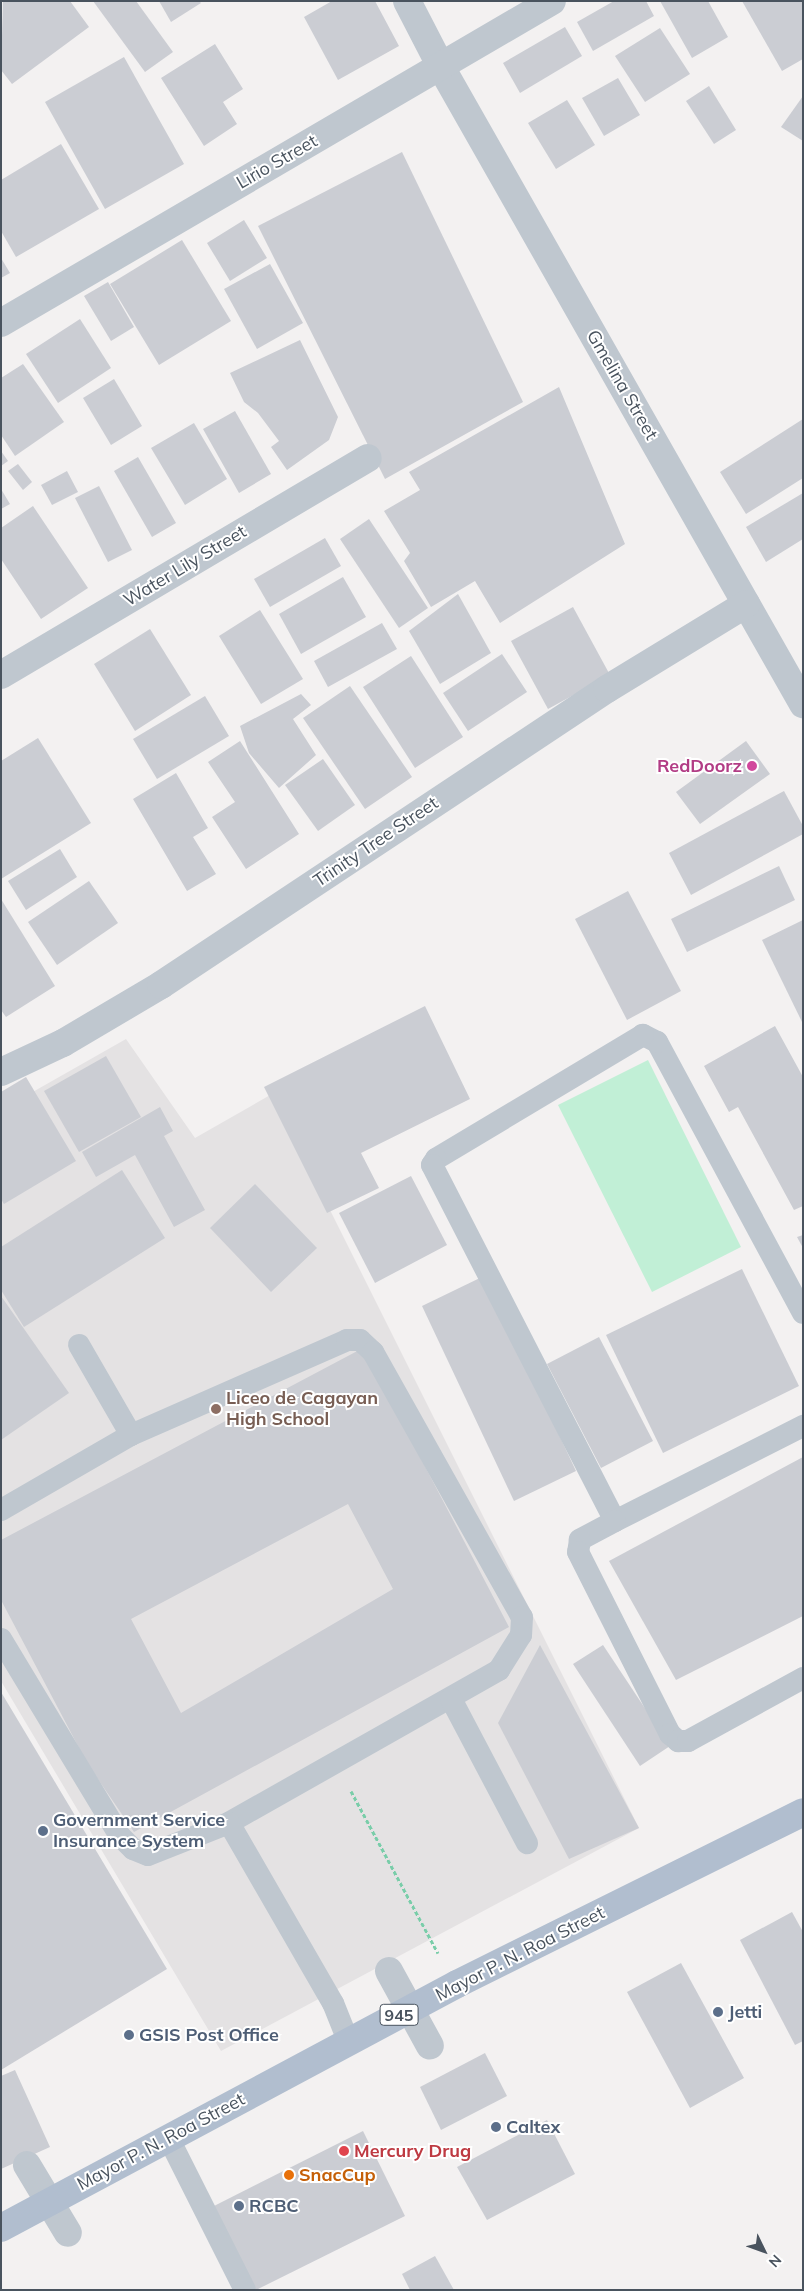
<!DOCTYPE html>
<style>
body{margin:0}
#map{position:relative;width:804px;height:2291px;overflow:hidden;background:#f3f1f1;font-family:Mulish,sans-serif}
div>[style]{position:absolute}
.education>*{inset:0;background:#e4e2e3}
.green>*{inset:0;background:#c1efd6}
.building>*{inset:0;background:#cbcdd3}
.path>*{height:3px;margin-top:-1.5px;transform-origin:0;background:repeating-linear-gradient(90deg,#79cda9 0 4px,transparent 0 6.5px)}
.service>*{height:22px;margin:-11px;padding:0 11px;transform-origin:11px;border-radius:11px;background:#bfc7cf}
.pedestrian>*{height:28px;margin:-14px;padding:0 14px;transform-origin:14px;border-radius:14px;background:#bfc7cf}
.minor>*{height:28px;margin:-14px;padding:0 14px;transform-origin:14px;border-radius:14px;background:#bfc7cf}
.primary>*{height:28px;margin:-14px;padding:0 14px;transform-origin:14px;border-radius:14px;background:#b1becf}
.dots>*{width:14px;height:14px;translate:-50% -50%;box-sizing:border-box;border:2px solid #fff;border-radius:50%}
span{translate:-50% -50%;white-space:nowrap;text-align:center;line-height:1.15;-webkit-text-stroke:4px #fff;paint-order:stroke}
.shield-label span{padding:1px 4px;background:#fff;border:1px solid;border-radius:4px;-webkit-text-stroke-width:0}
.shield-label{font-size:16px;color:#49535e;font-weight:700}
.street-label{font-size:18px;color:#49535e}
.hotel-label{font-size:18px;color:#b23c85;font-weight:700}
.right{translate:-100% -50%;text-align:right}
.education-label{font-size:18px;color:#785e54;font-weight:700}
.left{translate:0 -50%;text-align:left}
.service-label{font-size:18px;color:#4e5e75;font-weight:700}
.health-label{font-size:18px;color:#be3a42;font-weight:700}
.food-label{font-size:18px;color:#c56008;font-weight:700}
.frame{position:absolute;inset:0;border:2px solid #49535e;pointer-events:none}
.north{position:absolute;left:739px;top:2226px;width:50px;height:50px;-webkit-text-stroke:4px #fff;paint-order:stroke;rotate:132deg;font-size:14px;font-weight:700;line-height:20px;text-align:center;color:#49535e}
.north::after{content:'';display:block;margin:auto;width:18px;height:22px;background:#49535e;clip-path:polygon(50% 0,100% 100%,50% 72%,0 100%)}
</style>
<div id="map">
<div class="education">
<div style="clip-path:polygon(126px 1039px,195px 1138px,272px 1094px,639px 1828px,221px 2051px,1px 1681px,1px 1110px)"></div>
</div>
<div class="green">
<div style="clip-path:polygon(648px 1060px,741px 1247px,652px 1292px,558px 1105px)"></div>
</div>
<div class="building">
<div style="clip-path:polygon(3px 1px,70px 1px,89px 27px,12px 84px,1px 70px)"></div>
<div style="clip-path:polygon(93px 1px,136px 1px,173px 52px,145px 72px)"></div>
<div style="clip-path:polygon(159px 1px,199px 1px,201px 3px,171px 22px)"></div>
<div style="clip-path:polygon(332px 1px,375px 1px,399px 46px,338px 80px,304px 17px)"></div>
<div style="clip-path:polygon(614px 1px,646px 1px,654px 16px,593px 51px,577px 22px)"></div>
<div style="clip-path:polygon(660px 1px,708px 1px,728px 37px,692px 58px)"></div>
<div style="clip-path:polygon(742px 1px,803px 1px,803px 59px,782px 71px)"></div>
<div style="clip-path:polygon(565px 27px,582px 56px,520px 93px,503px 63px)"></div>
<div style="clip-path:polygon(660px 28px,690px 74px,645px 102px,615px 56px)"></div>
<div style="clip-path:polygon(215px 44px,243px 89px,223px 102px,237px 124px,204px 146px,161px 78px)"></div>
<div style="clip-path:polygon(124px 57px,184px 164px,105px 209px,45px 102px)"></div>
<div style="clip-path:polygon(618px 78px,640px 115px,604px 136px,582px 98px)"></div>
<div style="clip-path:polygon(709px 86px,736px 130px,714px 144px,686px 101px)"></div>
<div style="clip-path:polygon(803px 96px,803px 141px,781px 127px)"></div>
<div style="clip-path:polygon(567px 100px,595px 145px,556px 169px,528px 123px)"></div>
<div style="clip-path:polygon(61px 144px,99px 209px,16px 257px,1px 231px,1px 180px)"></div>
<div style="clip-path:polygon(402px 152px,523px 402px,385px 479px,258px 226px)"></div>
<div style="clip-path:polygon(244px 220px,267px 258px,230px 281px,207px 243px)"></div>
<div style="clip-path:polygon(182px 240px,231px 321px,159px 365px,110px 284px)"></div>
<div style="clip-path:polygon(1px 258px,10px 273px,1px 278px)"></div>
<div style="clip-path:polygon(270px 264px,303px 323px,257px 349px,224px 289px)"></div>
<div style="clip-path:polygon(108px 282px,134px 327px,111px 341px,84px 296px)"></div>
<div style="clip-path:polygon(80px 319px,111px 368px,58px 403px,26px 354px)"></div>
<div style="clip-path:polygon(300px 340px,338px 417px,329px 440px,287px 470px,271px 447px,279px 441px,258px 413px,244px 402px,230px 373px)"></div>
<div style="clip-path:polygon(23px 364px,64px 422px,15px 456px,1px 435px,1px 378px)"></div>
<div style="clip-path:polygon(114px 379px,142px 426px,111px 445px,83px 398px)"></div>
<div style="clip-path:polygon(559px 387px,625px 544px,500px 623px,475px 581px,431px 607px,404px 561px,410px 553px,384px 511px,420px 490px,409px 472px)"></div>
<div style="clip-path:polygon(235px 411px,271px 474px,239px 493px,203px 429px)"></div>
<div style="clip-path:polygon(803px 419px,803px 478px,746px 514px,720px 472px)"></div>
<div style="clip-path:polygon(194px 423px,227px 479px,185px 505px,151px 448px)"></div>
<div style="clip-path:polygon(1px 451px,8px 461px,1px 466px)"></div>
<div style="clip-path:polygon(138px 457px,176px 523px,152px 537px,114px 471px)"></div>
<div style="clip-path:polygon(18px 464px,32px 482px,23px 490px,8px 471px)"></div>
<div style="clip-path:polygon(67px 471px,78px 492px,52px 505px,41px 485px)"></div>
<div style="clip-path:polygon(99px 486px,132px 550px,108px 562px,75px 498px)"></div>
<div style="clip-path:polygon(1px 489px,10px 504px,1px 509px)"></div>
<div style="clip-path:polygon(803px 493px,803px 539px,766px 562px,746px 527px)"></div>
<div style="clip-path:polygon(33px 506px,88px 588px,41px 619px,1px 559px,1px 528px)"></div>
<div style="clip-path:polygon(369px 519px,428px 608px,399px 628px,340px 539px)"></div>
<div style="clip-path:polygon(325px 538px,341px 566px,270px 607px,254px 579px)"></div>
<div style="clip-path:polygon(343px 577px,366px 617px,301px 654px,279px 614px)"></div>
<div style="clip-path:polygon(458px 594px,491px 653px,440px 684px,409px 631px)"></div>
<div style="clip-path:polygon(573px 607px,610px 675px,548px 709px,511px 641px)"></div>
<div style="clip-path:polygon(260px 610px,303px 679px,261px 704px,219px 636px)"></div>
<div style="clip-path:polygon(382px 623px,397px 649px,328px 687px,314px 661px)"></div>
<div style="clip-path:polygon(150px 629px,191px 695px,135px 731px,94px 664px)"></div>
<div style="clip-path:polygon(502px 654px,527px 692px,468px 731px,443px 693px)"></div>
<div style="clip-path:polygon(411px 656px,463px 737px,415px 768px,363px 687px)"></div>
<div style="clip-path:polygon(350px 686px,412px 777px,365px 809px,303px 718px)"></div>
<div style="clip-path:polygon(301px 694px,311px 705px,293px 719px,316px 755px,279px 788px,249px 753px,240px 726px)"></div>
<div style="clip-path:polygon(205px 696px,229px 736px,157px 779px,133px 739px)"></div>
<div style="clip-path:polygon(38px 738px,91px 823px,1px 879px,1px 761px)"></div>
<div style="clip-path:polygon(240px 741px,299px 834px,246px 869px,212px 817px,235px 802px,208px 762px)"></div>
<div style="clip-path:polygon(746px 741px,770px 774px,700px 824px,676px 792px)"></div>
<div style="clip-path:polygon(323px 759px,355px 805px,318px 831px,285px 785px)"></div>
<div style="clip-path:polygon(176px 773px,208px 828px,193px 837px,216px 874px,187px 891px,133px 799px)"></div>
<div style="clip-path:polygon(784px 791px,803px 826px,803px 834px,691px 895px,669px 853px)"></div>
<div style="clip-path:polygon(60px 849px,77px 877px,26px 910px,8px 881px)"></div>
<div style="clip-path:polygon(779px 866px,795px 900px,687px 952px,671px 919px)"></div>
<div style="clip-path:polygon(89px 881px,118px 923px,57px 965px,28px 922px)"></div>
<div style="clip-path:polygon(628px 891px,681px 991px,627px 1020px,575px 919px)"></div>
<div style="clip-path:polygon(1px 899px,55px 986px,6px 1017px,1px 1010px)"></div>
<div style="clip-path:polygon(803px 920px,803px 1024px,762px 940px)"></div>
<div style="clip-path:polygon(425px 1006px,470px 1099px,361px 1153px,379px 1188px,327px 1213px,264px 1087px)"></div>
<div style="clip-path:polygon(775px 1026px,803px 1077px,803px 1206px,794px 1210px,738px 1107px,729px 1112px,704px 1066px)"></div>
<div style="clip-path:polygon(106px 1056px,141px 1117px,79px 1152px,44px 1091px)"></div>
<div style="clip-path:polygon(26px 1077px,76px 1161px,4px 1204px,1px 1199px,1px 1092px)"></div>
<div style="clip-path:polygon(160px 1107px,173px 1131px,164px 1136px,205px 1210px,174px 1227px,135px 1155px,96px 1177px,82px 1152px)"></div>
<div style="clip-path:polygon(122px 1170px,165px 1238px,24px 1327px,1px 1290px,1px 1247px)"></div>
<div style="clip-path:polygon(411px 1176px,447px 1245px,375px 1283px,339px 1213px)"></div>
<div style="clip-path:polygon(255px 1184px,317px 1248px,271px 1292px,210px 1228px)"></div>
<div style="clip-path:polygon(803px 1235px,803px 1248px,797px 1237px)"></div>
<div style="clip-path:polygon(742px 1269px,799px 1386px,663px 1453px,606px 1335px)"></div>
<div style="clip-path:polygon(484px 1276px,576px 1471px,514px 1501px,422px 1306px)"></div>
<div style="clip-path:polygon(1px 1296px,69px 1393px,1px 1440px)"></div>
<div style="clip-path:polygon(599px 1337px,653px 1441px,601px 1468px,547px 1364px)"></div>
<div style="clip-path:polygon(evenodd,363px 1348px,509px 1627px,134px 1832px,87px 1763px,1px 1600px,1px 1540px,363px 1348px,348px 1504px,393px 1589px,181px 1713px,131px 1619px,348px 1504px)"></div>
<div style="clip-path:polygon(803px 1457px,803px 1616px,676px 1680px,609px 1561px)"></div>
<div style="clip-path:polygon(540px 1645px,639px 1828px,569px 1859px,498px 1723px)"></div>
<div style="clip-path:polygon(603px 1645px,670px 1746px,640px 1766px,573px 1664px)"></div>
<div style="clip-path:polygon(1px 1692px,167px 1969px,1px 2070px)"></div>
<div style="clip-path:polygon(792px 1912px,803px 1932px,803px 2041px,795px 2045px,740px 1940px)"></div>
<div style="clip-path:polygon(681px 1963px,744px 2078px,690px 2108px,627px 1992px)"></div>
<div style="clip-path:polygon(485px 2053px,507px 2096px,441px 2130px,420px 2087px)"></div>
<div style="clip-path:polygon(15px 2070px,50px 2147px,1px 2169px,1px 2076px)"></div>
<div style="clip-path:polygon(547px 2120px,575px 2174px,487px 2220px,457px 2167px)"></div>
<div style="clip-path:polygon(363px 2131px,405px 2216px,256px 2290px,214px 2206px)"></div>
<div style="clip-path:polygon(435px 2256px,454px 2290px,410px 2290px,402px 2274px)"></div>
</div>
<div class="path">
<div style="left:351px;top:1791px;width:184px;rotate:61.8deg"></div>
</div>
<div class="service">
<div style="left:803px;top:1313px;width:308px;rotate:-118.3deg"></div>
<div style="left:657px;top:1042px;width:16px;rotate:-153deg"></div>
<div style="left:643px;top:1035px;width:241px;rotate:149.1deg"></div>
<div style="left:436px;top:1159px;width:7px;rotate:124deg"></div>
<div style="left:432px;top:1165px;width:400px;rotate:62.8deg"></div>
<div style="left:615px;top:1521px;width:211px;rotate:-26.8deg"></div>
<div style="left:131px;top:1435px;width:236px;rotate:-23.7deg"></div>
<div style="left:347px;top:1340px;width:13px"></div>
<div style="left:360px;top:1340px;width:18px;rotate:43deg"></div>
<div style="left:373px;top:1352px;width:304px;rotate:60.7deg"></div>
<div style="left:522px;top:1617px;width:18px;rotate:93deg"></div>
<div style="left:521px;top:1635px;width:41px;rotate:122.2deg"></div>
<div style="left:499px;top:1670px;width:310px;rotate:150.5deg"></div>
<div style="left:1px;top:1510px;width:150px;rotate:-30deg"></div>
<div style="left:131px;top:1435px;width:104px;rotate:-120deg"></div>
<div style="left:615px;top:1521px;width:40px;rotate:152deg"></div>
<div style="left:580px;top:1540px;width:12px;rotate:99deg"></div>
<div style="left:578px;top:1552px;width:204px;rotate:63.2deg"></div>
<div style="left:670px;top:1734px;width:11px;rotate:41deg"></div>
<div style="left:678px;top:1741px;width:10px"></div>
<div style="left:688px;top:1741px;width:131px;rotate:-28.7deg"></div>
<div style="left:1px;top:1639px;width:230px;rotate:58.9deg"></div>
<div style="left:120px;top:1836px;width:18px;rotate:45deg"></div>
<div style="left:133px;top:1849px;width:16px;rotate:22deg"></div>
<div style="left:148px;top:1855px;width:87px;rotate:-21.6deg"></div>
<div style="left:229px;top:1823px;width:208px;rotate:60deg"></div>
<div style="left:333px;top:2003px;width:43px;rotate:68.2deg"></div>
<div style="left:451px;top:1699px;width:163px;rotate:62.2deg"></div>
<div style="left:168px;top:2137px;width:171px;rotate:63.3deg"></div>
</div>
<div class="pedestrian">
<div style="left:389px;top:1971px;width:85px;rotate:61.3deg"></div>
<div style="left:27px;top:2165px;width:79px;rotate:58.9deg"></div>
</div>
<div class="minor">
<div style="left:407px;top:1px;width:74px;rotate:62.7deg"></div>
<div style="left:441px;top:67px;width:733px;rotate:60.39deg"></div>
<div style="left:1px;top:323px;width:638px;rotate:-30.3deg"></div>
<div style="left:1px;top:675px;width:426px;rotate:-30.6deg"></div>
<div style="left:1px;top:1072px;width:68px;rotate:-25.1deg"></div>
<div style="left:63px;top:1043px;width:114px;rotate:-30.6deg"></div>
<div style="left:161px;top:985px;width:535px;rotate:-33.57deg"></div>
<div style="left:607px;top:689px;width:163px;rotate:-31.4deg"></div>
</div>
<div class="primary">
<div style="left:1px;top:2228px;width:517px;rotate:-28.15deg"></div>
<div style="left:457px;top:1984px;width:386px;rotate:-26.4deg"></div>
</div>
<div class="dots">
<div style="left:752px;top:766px;background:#d1479c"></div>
<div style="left:216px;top:1409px;background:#8d6e63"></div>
<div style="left:43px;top:1831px;background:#5c6f8a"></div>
<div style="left:718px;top:2012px;background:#5c6f8a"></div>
<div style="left:129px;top:2035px;background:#5c6f8a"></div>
<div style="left:496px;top:2127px;background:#5c6f8a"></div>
<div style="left:344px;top:2151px;background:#e0444e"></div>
<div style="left:289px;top:2175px;background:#e8710a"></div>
<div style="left:239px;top:2206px;background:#5c6f8a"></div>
</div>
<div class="shield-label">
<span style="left:399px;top:2015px">945</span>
</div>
<div class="street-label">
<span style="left:277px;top:162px;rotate:-30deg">Lirio Street</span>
<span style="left:622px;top:385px;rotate:60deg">Gmelina Street</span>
<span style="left:185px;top:566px;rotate:-31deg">Water Lily Street</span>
<span style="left:376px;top:842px;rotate:-34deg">Trinity Tree Street</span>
<span style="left:520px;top:1954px;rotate:-27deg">Mayor P. N. Roa Street</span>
<span style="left:161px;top:2142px;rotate:-28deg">Mayor P. N. Roa Street</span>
</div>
<div class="hotel-label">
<span class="right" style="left:742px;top:766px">RedDoorz</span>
</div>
<div class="education-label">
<span class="left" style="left:226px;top:1409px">Liceo de Cagayan<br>High School</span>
</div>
<div class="service-label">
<span class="left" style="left:53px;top:1831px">Government Service<br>Insurance System</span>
<span class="left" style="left:728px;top:2012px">Jetti</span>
<span class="left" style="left:139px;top:2035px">GSIS Post Office</span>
<span class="left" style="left:506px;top:2127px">Caltex</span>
<span class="left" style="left:249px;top:2206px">RCBC</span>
</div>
<div class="health-label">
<span class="left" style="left:354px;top:2151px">Mercury Drug</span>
</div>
<div class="food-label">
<span class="left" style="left:299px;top:2175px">SnacCup</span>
</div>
<div class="frame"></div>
<div class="north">N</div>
</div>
